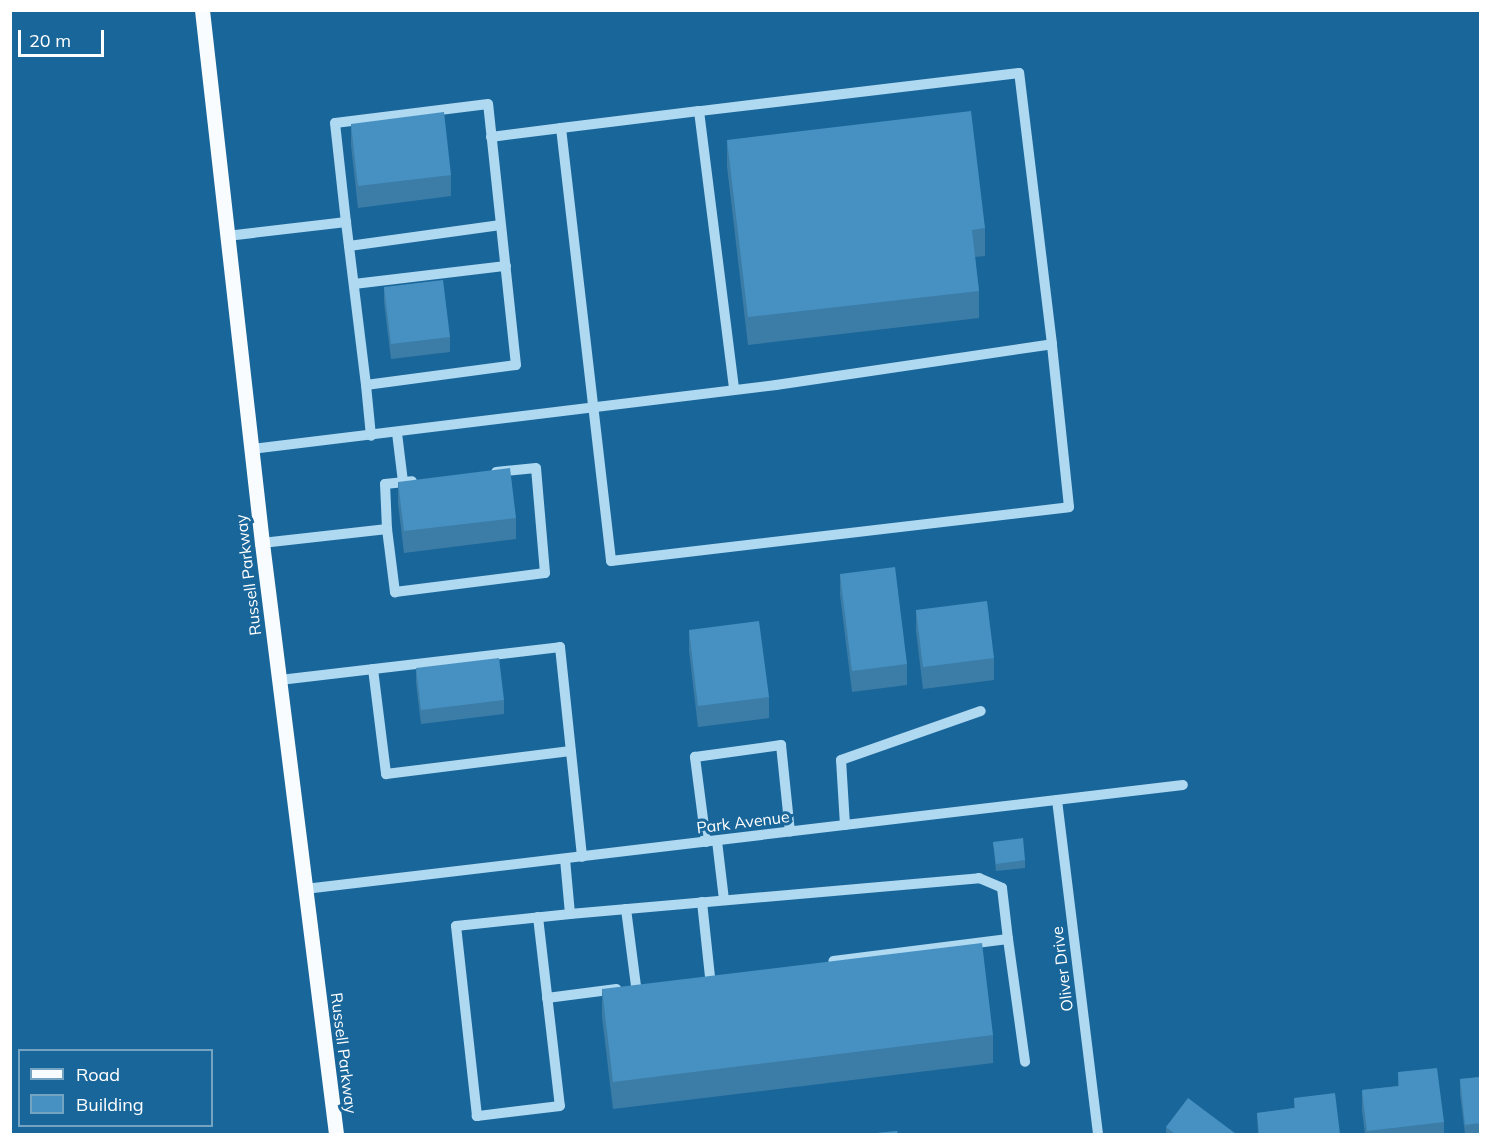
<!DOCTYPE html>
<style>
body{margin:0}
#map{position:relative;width:1491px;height:1145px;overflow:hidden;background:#19669a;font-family:Mulish,sans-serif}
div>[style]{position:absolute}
.minor>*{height:10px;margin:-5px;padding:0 5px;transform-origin:5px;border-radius:5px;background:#afd8f1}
.major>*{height:15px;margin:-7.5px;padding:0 7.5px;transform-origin:7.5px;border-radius:7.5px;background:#f9fcff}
.wall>*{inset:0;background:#3c7da7}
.building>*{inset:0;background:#4691c2}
span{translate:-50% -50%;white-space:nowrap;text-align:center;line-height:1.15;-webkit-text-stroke:6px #19669a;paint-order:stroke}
.street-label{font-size:16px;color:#fff}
.frame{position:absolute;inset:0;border:12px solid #fff;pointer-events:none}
.legend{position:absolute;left:18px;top:1049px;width:195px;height:78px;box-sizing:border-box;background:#19669a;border:2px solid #75a3c2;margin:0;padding:8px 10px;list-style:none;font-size:18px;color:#fff}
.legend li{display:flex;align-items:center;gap:12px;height:30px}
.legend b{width:30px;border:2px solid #75a3c2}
.scale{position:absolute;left:18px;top:30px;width:86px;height:27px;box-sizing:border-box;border:3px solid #fff;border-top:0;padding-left:8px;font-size:18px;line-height:21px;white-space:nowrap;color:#fff;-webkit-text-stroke:4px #19669a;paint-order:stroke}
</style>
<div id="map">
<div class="minor">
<div style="left:699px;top:111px;width:139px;rotate:173deg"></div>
<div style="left:561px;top:128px;width:436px;rotate:83.4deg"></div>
<div style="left:611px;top:561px;width:461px;rotate:-6.7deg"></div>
<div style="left:1069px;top:507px;width:164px;rotate:-96deg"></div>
<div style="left:491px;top:137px;width:71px;rotate:-7.3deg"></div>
<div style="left:227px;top:236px;width:120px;rotate:-6.7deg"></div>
<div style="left:346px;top:222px;width:164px;rotate:83deg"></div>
<div style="left:366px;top:385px;width:151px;rotate:-7.6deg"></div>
<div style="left:516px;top:365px;width:262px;rotate:-96.1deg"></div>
<div style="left:488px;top:104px;width:154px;rotate:172.9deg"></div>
<div style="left:335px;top:123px;width:100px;rotate:83.7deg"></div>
<div style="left:349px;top:246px;width:153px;rotate:-7.9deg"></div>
<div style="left:354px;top:284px;width:153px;rotate:-6.8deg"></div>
<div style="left:366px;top:385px;width:51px;rotate:84.4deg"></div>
<div style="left:397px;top:433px;width:49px;rotate:83deg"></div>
<div style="left:252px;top:449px;width:528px;rotate:-6.96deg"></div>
<div style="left:776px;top:385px;width:279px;rotate:-8.4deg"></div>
<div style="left:1052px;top:344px;width:273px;rotate:-96.9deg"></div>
<div style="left:1019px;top:73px;width:322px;rotate:173.2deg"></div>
<div style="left:699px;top:111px;width:280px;rotate:82.8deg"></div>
<div style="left:387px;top:529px;width:45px;rotate:-92.5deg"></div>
<div style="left:385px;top:484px;width:27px;rotate:-6deg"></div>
<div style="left:262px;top:543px;width:126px;rotate:-6.4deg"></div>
<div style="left:387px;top:529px;width:64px;rotate:82.8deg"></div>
<div style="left:395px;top:592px;width:151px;rotate:-7.2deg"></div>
<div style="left:545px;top:573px;width:105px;rotate:-94.9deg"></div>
<div style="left:536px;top:468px;width:40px;rotate:174.3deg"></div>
<div style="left:373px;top:669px;width:106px;rotate:82.9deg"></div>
<div style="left:386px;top:774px;width:186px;rotate:-7.1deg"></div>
<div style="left:280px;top:680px;width:282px;rotate:-6.7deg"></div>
<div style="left:560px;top:647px;width:211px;rotate:84deg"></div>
<div style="left:1057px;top:800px;width:337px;rotate:83deg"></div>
<div style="left:845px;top:825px;width:65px;rotate:-93.5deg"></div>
<div style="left:841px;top:760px;width:148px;rotate:-19.3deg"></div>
<div style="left:717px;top:841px;width:59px;rotate:83.2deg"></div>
<div style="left:706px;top:842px;width:86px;rotate:-97.4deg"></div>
<div style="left:695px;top:757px;width:87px;rotate:-7.9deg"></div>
<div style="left:781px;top:745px;width:87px;rotate:84.1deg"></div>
<div style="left:305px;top:889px;width:884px;rotate:-6.76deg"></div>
<div style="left:702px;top:902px;width:75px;rotate:83.9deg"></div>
<div style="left:626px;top:909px;width:78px;rotate:82.6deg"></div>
<div style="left:570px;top:914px;width:411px;rotate:-5deg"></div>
<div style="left:979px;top:878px;width:25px;rotate:23deg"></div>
<div style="left:1002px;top:888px;width:51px;rotate:83.3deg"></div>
<div style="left:1008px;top:939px;width:176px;rotate:172.8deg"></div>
<div style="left:538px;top:917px;width:190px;rotate:83.4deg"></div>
<div style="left:560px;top:1106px;width:84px;rotate:173.1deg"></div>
<div style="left:477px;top:1116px;width:191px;rotate:-96.3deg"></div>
<div style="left:456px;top:926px;width:115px;rotate:-6deg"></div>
<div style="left:570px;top:914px;width:55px;rotate:-95.2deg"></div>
<div style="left:1008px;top:939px;width:124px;rotate:82.1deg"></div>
<div style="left:547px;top:998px;width:70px;rotate:-7.4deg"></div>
</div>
<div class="major">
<div style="left:202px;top:10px;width:536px;rotate:83.58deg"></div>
<div style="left:262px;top:543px;width:596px;rotate:82.86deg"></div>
</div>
<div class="wall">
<div style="clip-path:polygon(351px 124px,451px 175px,451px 196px,358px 208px,351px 145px)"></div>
<div style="clip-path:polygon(727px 140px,985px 228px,985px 256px,975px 257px,979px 291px,979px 318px,748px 345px,727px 167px)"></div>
<div style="clip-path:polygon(384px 287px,450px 337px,450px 352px,391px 359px,384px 302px)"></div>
<div style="clip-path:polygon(398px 482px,516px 518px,516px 539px,404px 553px,398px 503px)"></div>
<div style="clip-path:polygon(840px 574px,907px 664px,907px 685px,852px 692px,840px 595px)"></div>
<div style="clip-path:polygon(916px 610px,994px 658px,994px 680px,923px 689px,916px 631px)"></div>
<div style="clip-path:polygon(689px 630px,769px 697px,769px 718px,698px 727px,689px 651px)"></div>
<div style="clip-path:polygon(416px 668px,504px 700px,504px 714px,421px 724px,416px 683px)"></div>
<div style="clip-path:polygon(993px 842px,1025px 860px,1025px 868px,996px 871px)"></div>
<div style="clip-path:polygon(602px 989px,993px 1035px,993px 1063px,613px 1109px,602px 1017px)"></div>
<div style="clip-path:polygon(1398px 1072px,1444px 1122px,1444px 1134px,1365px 1134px,1362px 1111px,1362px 1090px,1398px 1086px)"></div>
<div style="clip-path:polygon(1480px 1077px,1480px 1134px,1465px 1134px,1460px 1094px,1460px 1079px)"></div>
<div style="clip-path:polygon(1294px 1098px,1340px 1134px,1258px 1134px,1257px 1113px,1294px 1108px)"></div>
<div style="clip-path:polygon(1166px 1127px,1236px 1134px,1166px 1134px)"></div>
</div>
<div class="building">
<div style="clip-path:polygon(971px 111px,985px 228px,972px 230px,979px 291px,748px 317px,727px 140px)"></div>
<div style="clip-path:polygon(444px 112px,451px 175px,358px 186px,351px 124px)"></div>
<div style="clip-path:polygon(443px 280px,450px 337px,391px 344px,384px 287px)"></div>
<div style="clip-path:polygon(510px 468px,516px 518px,404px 531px,398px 482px)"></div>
<div style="clip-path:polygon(895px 567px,907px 664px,852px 671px,840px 574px)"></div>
<div style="clip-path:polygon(987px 601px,994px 658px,923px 667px,916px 610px)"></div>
<div style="clip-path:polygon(759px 621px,769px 697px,698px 706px,689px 630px)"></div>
<div style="clip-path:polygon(499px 658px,504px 700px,421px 710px,416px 668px)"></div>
<div style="clip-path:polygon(1023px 838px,1025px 860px,996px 864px,993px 842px)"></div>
<div style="clip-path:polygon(982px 943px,993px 1035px,613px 1082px,602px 989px)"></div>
<div style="clip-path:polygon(1437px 1068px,1444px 1122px,1367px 1131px,1362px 1090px,1399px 1086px,1398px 1072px)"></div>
<div style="clip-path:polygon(1480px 1077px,1480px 1123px,1465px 1125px,1460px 1079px)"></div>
<div style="clip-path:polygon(1335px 1093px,1340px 1134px,1259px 1134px,1257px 1113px,1295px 1108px,1294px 1098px)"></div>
<div style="clip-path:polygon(1188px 1098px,1236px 1134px,1175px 1134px,1166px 1127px)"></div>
<div style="clip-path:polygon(897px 1131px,898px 1134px,866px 1134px)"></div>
</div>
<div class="street-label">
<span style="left:248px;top:575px;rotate:-97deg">Russell Parkway</span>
<span style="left:743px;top:822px;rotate:-7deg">Park Avenue</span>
<span style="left:1062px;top:969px;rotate:-97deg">Oliver Drive</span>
<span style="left:344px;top:1053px;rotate:83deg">Russell Parkway</span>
</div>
<div class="frame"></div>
<ul class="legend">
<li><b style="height:8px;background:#f9fcff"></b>Road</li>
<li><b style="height:16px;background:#4691c2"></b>Building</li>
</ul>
<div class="scale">20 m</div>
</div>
